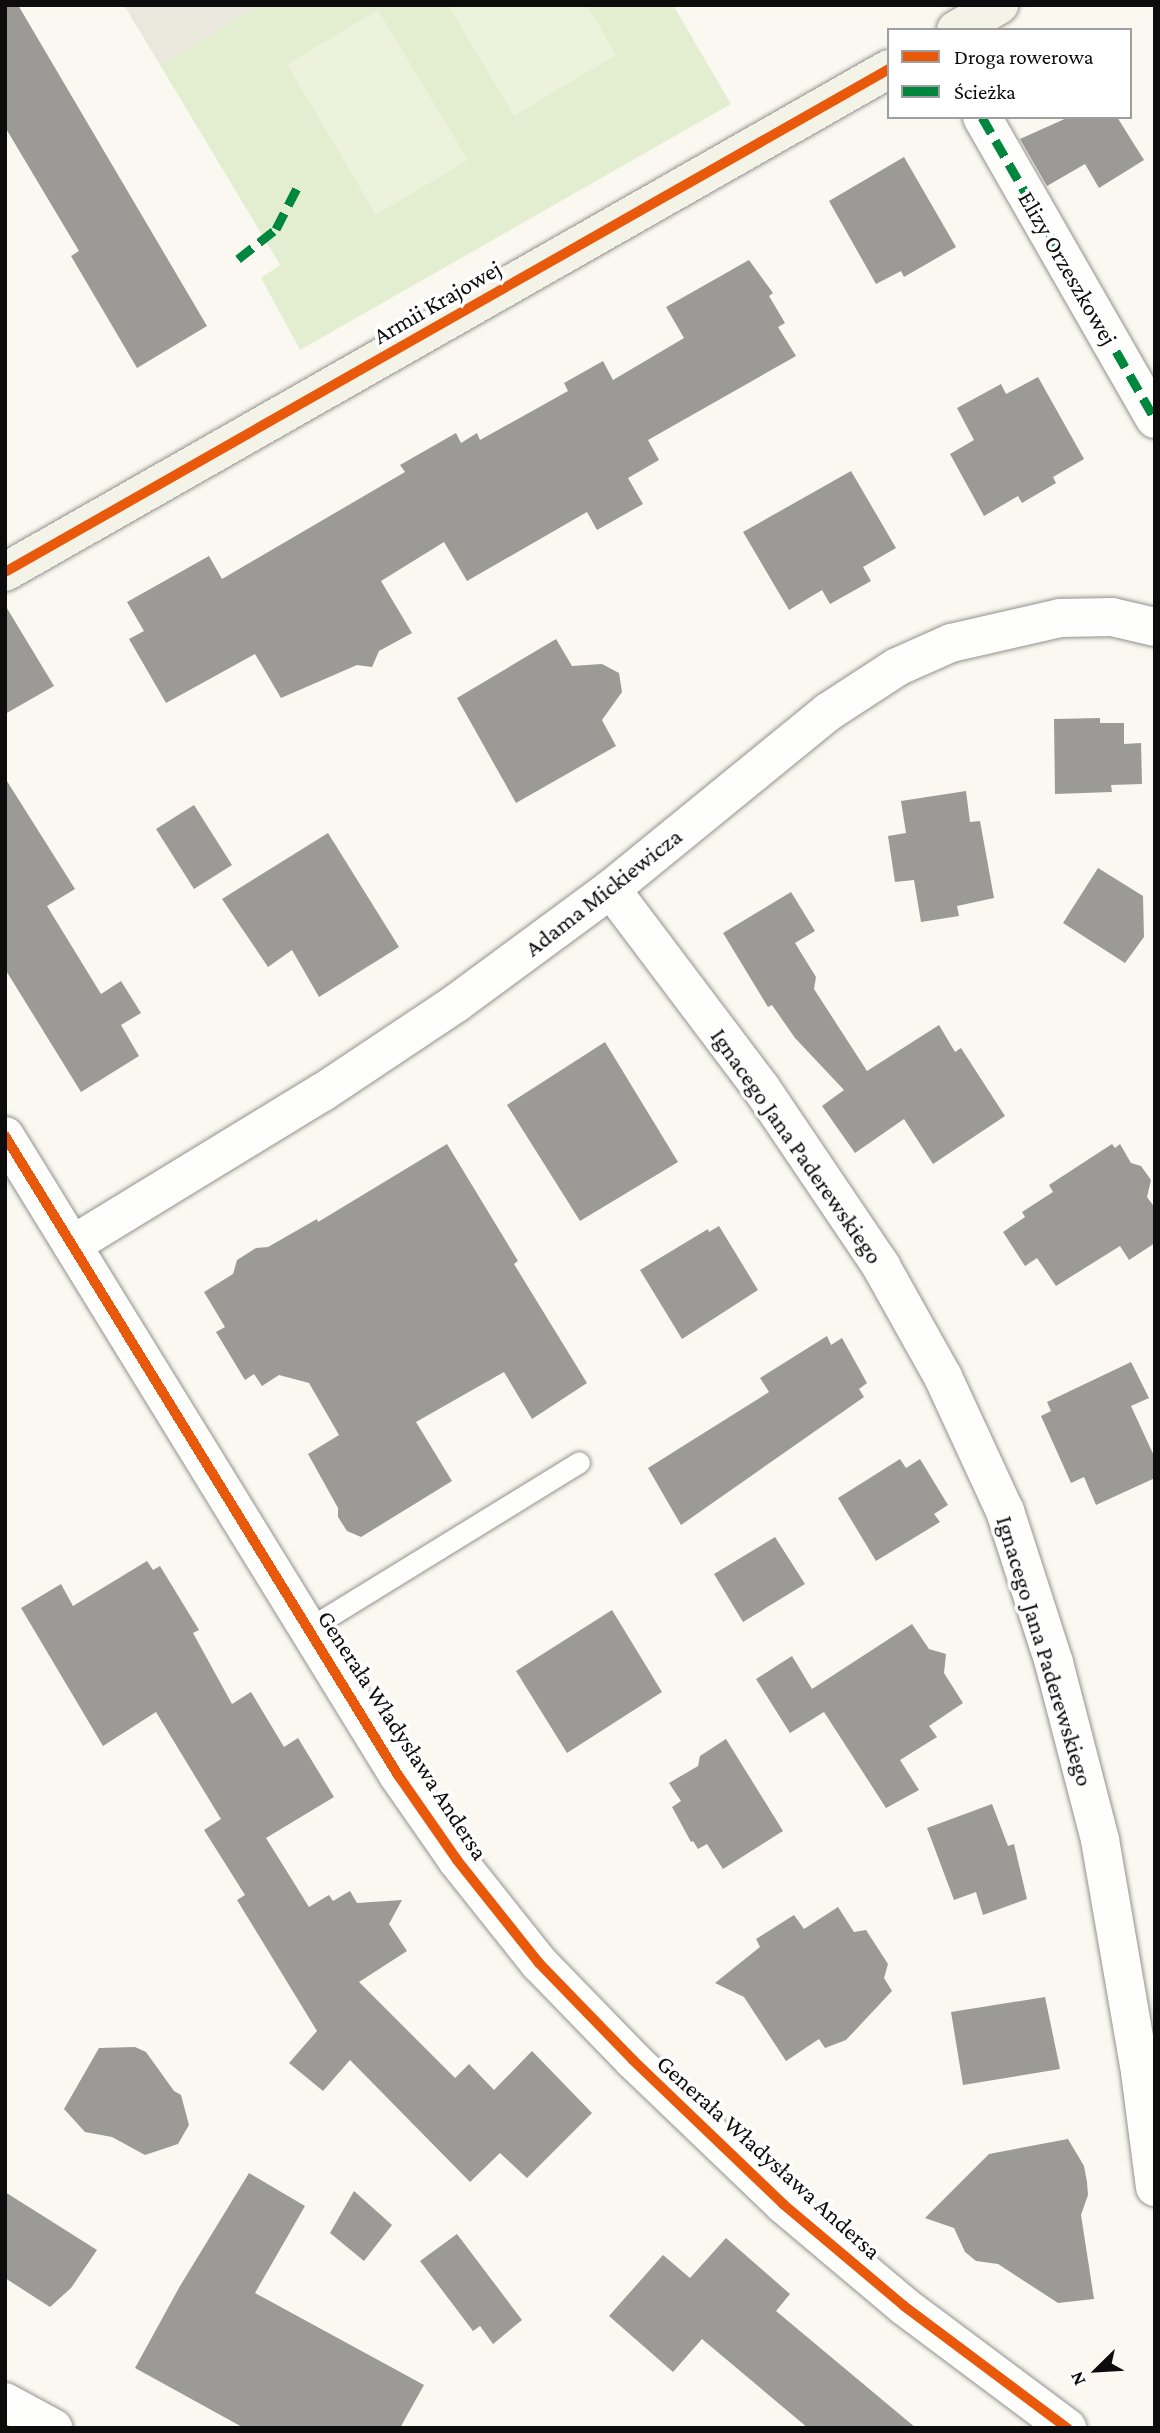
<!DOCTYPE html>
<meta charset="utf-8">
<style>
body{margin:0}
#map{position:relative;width:1160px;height:2433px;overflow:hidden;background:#faf8f0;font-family:"Crimson Pro",serif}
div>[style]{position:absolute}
.green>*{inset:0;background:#e3eed1}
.pitch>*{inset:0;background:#ecf2db}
.plaza>*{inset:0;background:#eae7dc}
.building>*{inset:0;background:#9c9a96}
.roads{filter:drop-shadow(0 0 2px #93928f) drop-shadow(0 0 2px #93928f)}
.lane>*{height:21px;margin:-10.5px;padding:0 10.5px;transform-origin:10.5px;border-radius:10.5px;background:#fefefd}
.street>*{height:38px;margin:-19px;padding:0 19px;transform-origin:19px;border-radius:19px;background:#fefefd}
.secondary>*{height:38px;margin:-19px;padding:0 19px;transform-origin:19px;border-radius:19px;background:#f4f3e8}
.quiet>*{height:9px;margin-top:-4.5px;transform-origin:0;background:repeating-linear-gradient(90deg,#00873e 0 18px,transparent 0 27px)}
.cycleway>*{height:10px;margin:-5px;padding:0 5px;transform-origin:5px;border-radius:5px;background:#e8590c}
span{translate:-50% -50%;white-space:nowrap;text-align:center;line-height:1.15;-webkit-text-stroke:7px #fff;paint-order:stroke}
.street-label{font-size:24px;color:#0c0c0c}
.frame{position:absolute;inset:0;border:7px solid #0c0c0c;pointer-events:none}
.legend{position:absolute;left:887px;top:28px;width:245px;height:91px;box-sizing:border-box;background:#fff;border:2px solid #9e9e9e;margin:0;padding:9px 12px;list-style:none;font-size:21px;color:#0c0c0c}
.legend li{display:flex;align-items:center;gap:14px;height:35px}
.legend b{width:35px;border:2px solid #9e9e9e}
.north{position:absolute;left:1062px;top:2335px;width:70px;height:70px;-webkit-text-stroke:5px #fff;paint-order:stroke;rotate:246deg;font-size:19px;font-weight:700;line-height:28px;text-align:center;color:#0c0c0c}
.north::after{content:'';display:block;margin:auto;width:24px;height:32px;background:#0c0c0c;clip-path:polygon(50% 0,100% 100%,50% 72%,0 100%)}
</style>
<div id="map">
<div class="green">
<div style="clip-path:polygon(124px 5px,673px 5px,731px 104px,300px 350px,261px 278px,280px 265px)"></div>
</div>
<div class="pitch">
<div style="clip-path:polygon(448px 5px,587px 5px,616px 55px,514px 116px)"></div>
<div style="clip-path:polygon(378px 10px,468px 160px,376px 215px,287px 64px)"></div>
</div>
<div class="plaza">
<div style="clip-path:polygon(124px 5px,260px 5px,161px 66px)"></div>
</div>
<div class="building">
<div style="clip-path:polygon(5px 5px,18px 5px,207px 326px,137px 368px,71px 256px,79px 251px,5px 127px)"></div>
<div style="clip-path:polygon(1069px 117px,1117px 117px,1144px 160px,1099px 188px,1085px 164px,1047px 186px,1020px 139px)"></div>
<div style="clip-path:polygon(904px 157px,956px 247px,904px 277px,901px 271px,876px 284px,829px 201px)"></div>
<div style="clip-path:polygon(749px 260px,773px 293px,769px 296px,785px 323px,778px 327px,796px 356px,648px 440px,659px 460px,628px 478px,643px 504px,597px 530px,587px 512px,467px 581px,444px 542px,381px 581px,412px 633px,379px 651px,372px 667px,357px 665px,281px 698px,255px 654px,166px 703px,129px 639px,144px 631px,127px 602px,209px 556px,222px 579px,405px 472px,400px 465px,456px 433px,461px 443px,477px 433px,480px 440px,568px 391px,564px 383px,603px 361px,613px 380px,684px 338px,666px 307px)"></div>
<div style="clip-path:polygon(1038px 377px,1084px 459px,1053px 477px,1056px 483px,1022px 503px,1018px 496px,984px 516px,950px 454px,974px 440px,957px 408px,1001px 384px,1006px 394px)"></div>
<div style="clip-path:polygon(851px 471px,896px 548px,863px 567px,871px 581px,830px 604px,822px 590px,789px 610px,743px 532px)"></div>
<div style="clip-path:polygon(5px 605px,54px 686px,5px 714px)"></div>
<div style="clip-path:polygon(556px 639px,572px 666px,602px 664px,619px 673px,622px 692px,602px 720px,616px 746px,516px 803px,457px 698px)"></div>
<div style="clip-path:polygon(1100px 718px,1100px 723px,1124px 723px,1124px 744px,1141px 743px,1142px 784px,1111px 785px,1112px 792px,1055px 794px,1054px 719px)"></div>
<div style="clip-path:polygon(5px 778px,75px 889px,47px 906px,101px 994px,121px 981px,141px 1013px,121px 1025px,139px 1056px,81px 1092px,5px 969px)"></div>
<div style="clip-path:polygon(966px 791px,970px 822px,980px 821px,994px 898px,957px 906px,959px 916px,921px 922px,914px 880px,895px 882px,888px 836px,906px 833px,901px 801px)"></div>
<div style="clip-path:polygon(194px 805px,232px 865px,194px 889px,156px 829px)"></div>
<div style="clip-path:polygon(328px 833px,399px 947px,319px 997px,292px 950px,268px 967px,222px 899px)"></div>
<div style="clip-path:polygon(1098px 868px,1143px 896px,1144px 937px,1125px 963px,1063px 923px)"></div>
<div style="clip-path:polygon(791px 892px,815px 931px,795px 943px,816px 977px,814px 989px,867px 1071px,939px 1025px,955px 1052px,961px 1048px,1005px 1116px,933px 1164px,904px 1119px,855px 1153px,822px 1106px,844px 1090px,795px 1038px,772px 1005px,768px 1007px,723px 933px)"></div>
<div style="clip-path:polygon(605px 1042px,678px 1162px,580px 1221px,507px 1105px)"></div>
<div style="clip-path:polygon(447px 1144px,518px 1261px,514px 1264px,587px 1383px,532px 1419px,504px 1372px,416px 1422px,452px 1481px,361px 1537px,347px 1531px,338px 1517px,338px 1508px,308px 1454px,339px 1435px,309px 1383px,279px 1375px,262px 1386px,254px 1374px,245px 1380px,216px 1332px,225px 1327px,204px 1292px,233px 1274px,237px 1260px,256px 1248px,268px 1247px,317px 1219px,318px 1222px)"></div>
<div style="clip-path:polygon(1112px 1144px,1115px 1148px,1120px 1144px,1131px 1163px,1141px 1166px,1151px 1180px,1147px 1197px,1155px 1208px,1155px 1243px,1129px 1260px,1120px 1246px,1056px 1286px,1037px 1258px,1025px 1266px,1003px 1232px,1025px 1217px,1022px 1212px,1053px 1192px,1049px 1185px)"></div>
<div style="clip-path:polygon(719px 1226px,758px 1290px,682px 1339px,640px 1270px,708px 1229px,709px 1232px)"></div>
<div style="clip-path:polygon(827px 1336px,831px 1345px,842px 1338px,867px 1383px,859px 1389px,864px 1397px,681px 1525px,648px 1468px,769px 1392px,760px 1378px)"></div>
<div style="clip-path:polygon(1131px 1362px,1149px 1398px,1131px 1406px,1155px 1458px,1155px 1478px,1096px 1505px,1084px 1477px,1071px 1483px,1041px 1416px,1051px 1411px,1047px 1402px)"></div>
<div style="clip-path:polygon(900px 1459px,906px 1468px,920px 1459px,948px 1505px,934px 1514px,940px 1522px,876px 1561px,838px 1498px)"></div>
<div style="clip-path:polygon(775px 1537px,805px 1584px,743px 1622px,714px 1574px)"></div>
<div style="clip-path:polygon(147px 1561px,153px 1570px,160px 1566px,199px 1630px,193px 1633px,232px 1704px,251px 1692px,284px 1747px,298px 1738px,334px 1797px,266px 1838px,309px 1907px,329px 1895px,333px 1901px,350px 1891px,357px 1903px,402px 1900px,389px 1924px,407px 1951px,359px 1982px,455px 2078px,469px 2064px,494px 2090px,532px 2051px,592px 2113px,527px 2178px,500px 2153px,470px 2182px,350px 2060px,323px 2091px,289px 2063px,317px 2031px,237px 1900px,245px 1895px,204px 1830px,221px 1819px,156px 1712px,103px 1746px,21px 1608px,61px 1584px,73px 1606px)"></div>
<div style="clip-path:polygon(612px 1610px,662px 1692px,567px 1753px,516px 1671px)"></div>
<div style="clip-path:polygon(912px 1624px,929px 1649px,946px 1654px,944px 1673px,963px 1703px,929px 1726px,937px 1737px,900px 1760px,919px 1790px,886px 1808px,824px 1712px,790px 1733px,756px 1679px,792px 1656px,812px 1689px)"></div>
<div style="clip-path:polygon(726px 1739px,783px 1831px,723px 1869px,707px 1844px,698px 1849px,693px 1841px,691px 1842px,672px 1807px,681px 1801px,669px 1783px,698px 1766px,700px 1756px)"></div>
<div style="clip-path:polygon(992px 1804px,1008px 1846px,1014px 1844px,1027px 1899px,983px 1915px,976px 1892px,954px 1900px,927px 1828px)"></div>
<div style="clip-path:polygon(838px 1907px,854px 1932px,866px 1930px,888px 1964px,884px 1978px,892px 1991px,846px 2040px,825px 2048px,819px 2039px,786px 2061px,744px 1997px,715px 1983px,760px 1947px,756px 1939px,794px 1915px,804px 1929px)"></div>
<div style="clip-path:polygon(1045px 1997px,1060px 2069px,963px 2085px,951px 2012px)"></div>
<div style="clip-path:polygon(135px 2047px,146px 2052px,174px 2091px,181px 2095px,189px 2125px,178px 2144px,145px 2155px,112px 2137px,85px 2132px,64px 2109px,99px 2048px)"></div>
<div style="clip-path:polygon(1068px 2139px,1084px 2166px,1087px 2182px,1088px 2195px,1081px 2215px,1094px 2299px,1058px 2303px,998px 2264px,976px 2261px,965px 2252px,954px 2228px,925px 2218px,989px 2154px)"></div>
<div style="clip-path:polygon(249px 2173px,305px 2206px,255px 2293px,424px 2385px,400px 2428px,244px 2428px,135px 2368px,180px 2286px)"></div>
<div style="clip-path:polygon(354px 2191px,392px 2225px,364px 2261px,330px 2233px)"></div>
<div style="clip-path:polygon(5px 2192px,97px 2250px,71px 2288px,50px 2307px,5px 2278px)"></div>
<div style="clip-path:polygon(457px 2234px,522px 2320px,493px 2344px,480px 2326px,473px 2331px,420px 2261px)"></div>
<div style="clip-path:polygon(726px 2238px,790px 2294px,776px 2311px,916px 2428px,808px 2428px,702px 2339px,673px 2372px,609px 2316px,663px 2255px,690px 2278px)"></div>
</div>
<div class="roads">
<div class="lane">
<div style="left:308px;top:1629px;width:318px;rotate:-31.6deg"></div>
</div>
<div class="street">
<div style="left:982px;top:117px;width:348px;rotate:60.2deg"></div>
<div style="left:611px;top:889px;width:249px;rotate:53deg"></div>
<div style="left:761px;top:1088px;width:215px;rotate:56deg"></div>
<div style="left:881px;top:1266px;width:127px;rotate:60.8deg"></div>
<div style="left:943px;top:1377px;width:148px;rotate:65.2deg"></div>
<div style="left:1005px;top:1511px;width:160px;rotate:72.1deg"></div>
<div style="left:1054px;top:1663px;width:183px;rotate:75.4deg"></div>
<div style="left:1100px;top:1840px;width:235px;rotate:80.2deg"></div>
<div style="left:1140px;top:2072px;width:116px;rotate:82.6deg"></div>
<div style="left:5px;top:1136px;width:750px;rotate:58.41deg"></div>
<div style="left:398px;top:1775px;width:103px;rotate:55.2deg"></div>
<div style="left:457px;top:1860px;width:132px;rotate:51.5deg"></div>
<div style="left:539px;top:1963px;width:135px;rotate:45.9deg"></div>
<div style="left:633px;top:2060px;width:208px;rotate:43.8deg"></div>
<div style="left:783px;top:2204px;width:158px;rotate:40.1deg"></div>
<div style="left:904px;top:2306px;width:204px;rotate:36.8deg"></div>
<div style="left:72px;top:1245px;width:294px;rotate:-31.4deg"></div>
<div style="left:323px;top:1092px;width:159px;rotate:-33.7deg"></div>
<div style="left:455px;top:1004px;width:194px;rotate:-36.4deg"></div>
<div style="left:611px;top:889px;width:280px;rotate:-39.2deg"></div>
<div style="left:828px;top:712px;width:82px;rotate:-33.1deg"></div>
<div style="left:897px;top:667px;width:59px;rotate:-24deg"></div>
<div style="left:951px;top:643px;width:112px;rotate:-12.9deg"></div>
<div style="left:1060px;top:618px;width:52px;rotate:-1.1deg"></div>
<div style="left:1112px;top:617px;width:44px;rotate:13.1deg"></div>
<div style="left:5px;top:2402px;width:55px;rotate:28.4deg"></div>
</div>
<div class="secondary">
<div style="left:956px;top:30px;width:50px;rotate:-30.2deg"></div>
<div style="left:5px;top:572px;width:1017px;rotate:-29.64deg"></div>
</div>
</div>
<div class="quiet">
<div style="left:982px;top:117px;width:348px;rotate:60.2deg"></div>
<div style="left:238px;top:259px;width:48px;rotate:-38.3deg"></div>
<div style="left:276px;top:229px;width:48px;rotate:-62.9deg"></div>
</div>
<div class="cycleway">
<div style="left:5px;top:572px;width:1017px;rotate:-29.64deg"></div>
<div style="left:5px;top:1136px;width:750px;rotate:58.41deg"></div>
<div style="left:398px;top:1775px;width:103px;rotate:55.2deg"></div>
<div style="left:457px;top:1860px;width:132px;rotate:51.5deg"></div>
<div style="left:539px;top:1963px;width:135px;rotate:45.9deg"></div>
<div style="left:633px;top:2060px;width:208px;rotate:43.8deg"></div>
<div style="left:783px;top:2204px;width:158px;rotate:40.1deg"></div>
<div style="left:904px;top:2306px;width:204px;rotate:36.8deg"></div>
</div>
<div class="street-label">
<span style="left:1068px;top:268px;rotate:60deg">Elizy Orzeszkowej</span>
<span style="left:437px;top:302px;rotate:-30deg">Armii Krajowej</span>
<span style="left:603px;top:892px;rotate:-38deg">Adama Mickiewicza</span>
<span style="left:797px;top:1146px;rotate:55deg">Ignacego Jana Paderewskiego</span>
<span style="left:1045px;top:1651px;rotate:73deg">Ignacego Jana Paderewskiego</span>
<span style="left:403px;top:1735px;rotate:57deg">Generała Władysława Andersa</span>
<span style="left:769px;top:2157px;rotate:42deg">Generała Władysława Andersa</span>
</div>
<div class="frame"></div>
<ul class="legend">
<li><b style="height:9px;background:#e8590c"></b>Droga rowerowa</li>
<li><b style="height:9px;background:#00873e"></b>Ścieżka</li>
</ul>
<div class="north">N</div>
</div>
